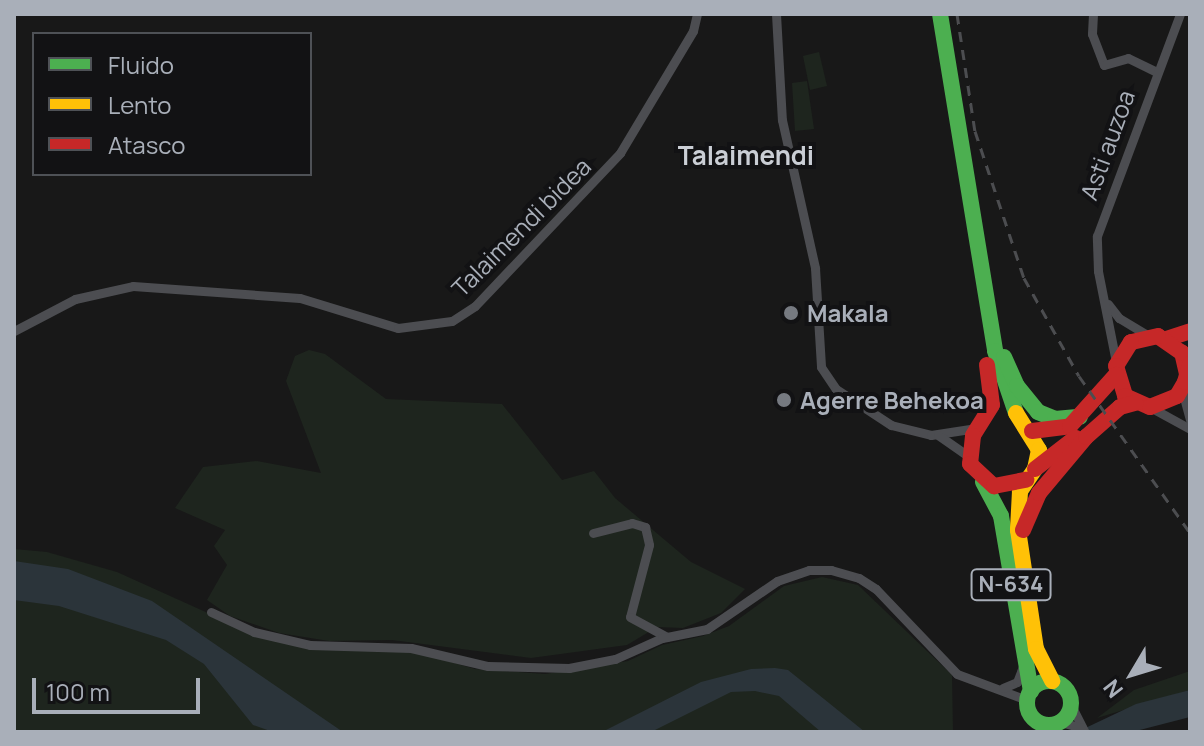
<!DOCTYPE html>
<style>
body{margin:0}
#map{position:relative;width:1204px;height:746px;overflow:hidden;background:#181818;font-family:Manrope,sans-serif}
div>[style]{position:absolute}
.green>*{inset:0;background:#1e251e}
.water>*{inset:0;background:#2b343a}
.street>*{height:9px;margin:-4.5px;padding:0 4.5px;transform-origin:4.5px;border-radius:4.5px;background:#4c4d51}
.fast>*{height:16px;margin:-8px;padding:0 8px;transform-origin:8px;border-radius:8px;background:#4caf50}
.fast>.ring{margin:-8px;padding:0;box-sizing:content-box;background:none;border:16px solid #4caf50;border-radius:50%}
.slow>*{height:16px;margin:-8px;padding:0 8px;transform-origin:8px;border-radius:8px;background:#ffc107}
.jam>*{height:16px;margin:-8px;padding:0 8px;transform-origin:8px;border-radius:8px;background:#c62828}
.rail>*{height:3px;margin-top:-1.5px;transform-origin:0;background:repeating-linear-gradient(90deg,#4c4d50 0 10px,transparent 0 18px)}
.dots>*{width:22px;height:22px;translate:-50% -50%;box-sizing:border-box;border:4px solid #121214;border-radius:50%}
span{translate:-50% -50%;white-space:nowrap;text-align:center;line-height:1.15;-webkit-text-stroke:8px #121214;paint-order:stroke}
.shield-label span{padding:2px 6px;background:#121214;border:2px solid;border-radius:6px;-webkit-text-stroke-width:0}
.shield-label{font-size:22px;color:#a9afb9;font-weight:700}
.street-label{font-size:24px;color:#a9afb9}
.poi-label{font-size:24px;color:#a9afb9;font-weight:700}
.left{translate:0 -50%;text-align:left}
.neighbourhood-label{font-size:26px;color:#caced5;font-weight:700}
.frame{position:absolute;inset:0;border:16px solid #a9afb9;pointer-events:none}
.legend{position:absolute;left:32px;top:32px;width:280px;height:144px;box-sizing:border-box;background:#121214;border:2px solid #4e5156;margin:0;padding:10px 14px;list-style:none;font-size:24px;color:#a9afb9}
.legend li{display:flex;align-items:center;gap:16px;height:40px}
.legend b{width:40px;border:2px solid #4e5156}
.north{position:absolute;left:1092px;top:634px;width:80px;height:80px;-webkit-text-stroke:6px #121214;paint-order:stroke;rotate:232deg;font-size:22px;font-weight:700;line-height:32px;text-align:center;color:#a9afb9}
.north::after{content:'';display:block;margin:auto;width:28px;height:36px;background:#a9afb9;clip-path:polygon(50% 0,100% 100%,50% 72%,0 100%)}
.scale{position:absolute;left:32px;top:678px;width:168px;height:36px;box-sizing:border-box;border:4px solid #a9afb9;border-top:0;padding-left:10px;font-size:24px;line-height:28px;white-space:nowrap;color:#a9afb9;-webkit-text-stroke:6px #121214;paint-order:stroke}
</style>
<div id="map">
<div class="green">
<div style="clip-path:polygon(819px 52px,827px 86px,810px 90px,803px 56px)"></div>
<div style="clip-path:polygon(807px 81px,814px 129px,795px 131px,792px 83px)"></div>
<div style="clip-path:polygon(309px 350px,325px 354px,386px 399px,502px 404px,562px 480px,594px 471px,615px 498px,691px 562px,745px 589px,721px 613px,683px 628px,657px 627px,627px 645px,531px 658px,392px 640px,329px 641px,279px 633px,230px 616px,207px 600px,227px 565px,214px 546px,225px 530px,175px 508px,203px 467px,257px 461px,321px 473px,286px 381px,295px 356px)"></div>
<div style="clip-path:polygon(14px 549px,47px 552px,117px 572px,263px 638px,414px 651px,475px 669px,545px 674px,628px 661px,662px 645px,703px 636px,729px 626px,784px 586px,822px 577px,858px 585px,952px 675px,953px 732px,14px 732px)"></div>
<div style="clip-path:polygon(1190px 671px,1190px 690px,1097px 718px,1134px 690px)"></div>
</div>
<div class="water">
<div style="clip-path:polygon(14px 561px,68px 569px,152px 601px,343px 732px,273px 732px,253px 725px,204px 664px,166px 640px,59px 606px,14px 600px)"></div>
<div style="clip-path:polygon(775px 668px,788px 670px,865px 732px,821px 732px,779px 696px,755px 691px,731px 692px,651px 732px,602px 732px,701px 682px,751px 669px)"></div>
<div style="clip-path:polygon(1190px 690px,1190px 717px,1132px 732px,1077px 732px,1136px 704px)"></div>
</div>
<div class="street">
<div style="left:776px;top:14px;width:106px;rotate:86.8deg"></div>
<div style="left:782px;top:120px;width:152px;rotate:77.4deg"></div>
<div style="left:815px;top:268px;width:99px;rotate:86.5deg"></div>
<div style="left:821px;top:367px;width:27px;rotate:56deg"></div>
<div style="left:836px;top:389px;width:66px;rotate:33.2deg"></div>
<div style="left:891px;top:425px;width:41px;rotate:14deg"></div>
<div style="left:931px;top:435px;width:46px;rotate:-8.8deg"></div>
<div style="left:1093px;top:14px;width:20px;rotate:93deg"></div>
<div style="left:1092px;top:34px;width:33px;rotate:69deg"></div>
<div style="left:1104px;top:65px;width:25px;rotate:-16deg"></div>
<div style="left:1128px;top:58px;width:30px;rotate:26deg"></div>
<div style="left:1108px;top:304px;width:18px;rotate:52deg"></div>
<div style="left:1119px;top:318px;width:35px;rotate:31deg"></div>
<div style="left:14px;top:331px;width:69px;rotate:-27.7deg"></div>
<div style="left:75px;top:299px;width:59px;rotate:-12.6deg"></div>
<div style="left:133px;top:286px;width:167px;rotate:4.1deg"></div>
<div style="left:300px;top:298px;width:102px;rotate:17deg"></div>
<div style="left:398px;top:328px;width:54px;rotate:-7.4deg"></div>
<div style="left:452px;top:321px;width:27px;rotate:-33deg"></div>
<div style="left:475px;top:306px;width:211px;rotate:-46.5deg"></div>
<div style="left:620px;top:153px;width:142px;rotate:-59.1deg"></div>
<div style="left:693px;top:31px;width:17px;rotate:-77deg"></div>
<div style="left:1116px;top:362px;width:93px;rotate:-101.2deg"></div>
<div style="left:1098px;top:271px;width:35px;rotate:-92deg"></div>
<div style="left:1097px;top:236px;width:237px;rotate:-69.5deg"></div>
<div style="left:1182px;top:390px;width:31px;rotate:75deg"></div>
<div style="left:1150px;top:407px;width:46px;rotate:28.8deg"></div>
<div style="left:938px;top:435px;width:38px;rotate:35deg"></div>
<div style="left:593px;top:533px;width:40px;rotate:-14.4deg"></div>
<div style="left:632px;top:523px;width:14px;rotate:17deg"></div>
<div style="left:645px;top:527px;width:18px;rotate:77deg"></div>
<div style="left:649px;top:545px;width:74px;rotate:104.8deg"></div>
<div style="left:630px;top:617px;width:42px;rotate:28.4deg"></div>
<div style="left:211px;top:612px;width:47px;rotate:24.9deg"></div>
<div style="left:254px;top:632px;width:57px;rotate:13.1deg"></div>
<div style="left:310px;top:645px;width:101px;rotate:1.7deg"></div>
<div style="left:411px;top:648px;width:79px;rotate:13.2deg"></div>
<div style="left:488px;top:666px;width:81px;rotate:1.4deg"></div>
<div style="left:569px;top:668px;width:47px;rotate:-11.1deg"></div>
<div style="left:615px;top:659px;width:51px;rotate:-24.1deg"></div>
<div style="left:662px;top:638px;width:46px;rotate:-11.3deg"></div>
<div style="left:707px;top:629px;width:85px;rotate:-34.4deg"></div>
<div style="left:777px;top:581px;width:34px;rotate:-19deg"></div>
<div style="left:809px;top:570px;width:22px"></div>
<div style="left:831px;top:570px;width:29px;rotate:16deg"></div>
<div style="left:859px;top:578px;width:20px;rotate:33deg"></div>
<div style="left:876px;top:589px;width:117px;rotate:46.4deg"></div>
<div style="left:957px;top:674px;width:75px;rotate:20.4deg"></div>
<div style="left:1003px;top:688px;width:15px;rotate:-23deg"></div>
<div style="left:1017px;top:682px;width:17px;rotate:-69deg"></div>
<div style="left:1071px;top:705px;width:30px;rotate:63deg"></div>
<div style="left:1060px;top:722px;width:23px;rotate:15deg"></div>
</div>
<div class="fast">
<div style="left:940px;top:14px;width:341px;rotate:80.7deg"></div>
<div style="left:995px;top:351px;width:65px;rotate:71.3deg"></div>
<div style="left:1004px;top:357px;width:32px;rotate:66deg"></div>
<div style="left:1017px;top:386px;width:33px;rotate:51deg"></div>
<div style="left:1038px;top:412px;width:18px;rotate:22deg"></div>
<div style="left:1055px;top:419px;width:25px;rotate:-5deg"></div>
<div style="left:983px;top:482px;width:38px;rotate:62deg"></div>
<div style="left:1001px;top:516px;width:178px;rotate:80.3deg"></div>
<div class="ring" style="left:1027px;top:681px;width:28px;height:28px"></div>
</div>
<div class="slow">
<div style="left:1016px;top:413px;width:44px;rotate:58.1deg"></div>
<div style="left:1039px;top:450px;width:19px;rotate:102deg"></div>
<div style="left:1035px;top:469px;width:27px;rotate:124deg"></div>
<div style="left:1020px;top:491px;width:39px;rotate:93deg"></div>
<div style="left:1018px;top:530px;width:120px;rotate:81.4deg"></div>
<div style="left:1036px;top:649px;width:36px;rotate:63deg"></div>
</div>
<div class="jam">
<div style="left:1166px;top:339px;width:25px;rotate:-18deg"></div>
<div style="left:987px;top:365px;width:40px;rotate:82.9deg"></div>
<div style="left:992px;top:405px;width:36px;rotate:122deg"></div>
<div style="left:973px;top:436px;width:28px;rotate:96deg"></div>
<div style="left:970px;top:464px;width:33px;rotate:43deg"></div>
<div style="left:994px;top:486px;width:33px;rotate:-11deg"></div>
<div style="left:1187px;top:374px;width:22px;rotate:-103deg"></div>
<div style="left:1182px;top:353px;width:29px;rotate:-145deg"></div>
<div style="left:1158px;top:336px;width:28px;rotate:167deg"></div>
<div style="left:1131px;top:342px;width:28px;rotate:122deg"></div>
<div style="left:1116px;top:366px;width:31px;rotate:73deg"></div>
<div style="left:1125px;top:396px;width:27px;rotate:24deg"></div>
<div style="left:1150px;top:407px;width:29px;rotate:-22deg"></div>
<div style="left:1177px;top:396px;width:16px;rotate:-60deg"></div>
<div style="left:1185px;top:382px;width:19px;rotate:-74deg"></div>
<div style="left:1032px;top:431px;width:38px;rotate:-7deg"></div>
<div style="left:1070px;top:426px;width:69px;rotate:-48deg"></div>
<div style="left:1035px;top:469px;width:51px;rotate:-37.8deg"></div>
<div style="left:1023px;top:530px;width:40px;rotate:-66.6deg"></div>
<div style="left:1039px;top:493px;width:73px;rotate:-50deg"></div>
<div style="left:1086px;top:437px;width:45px;rotate:-41.4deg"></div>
<div style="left:1120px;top:407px;width:16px;rotate:-15deg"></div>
</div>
<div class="rail">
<div style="left:957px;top:14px;width:118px;rotate:81.3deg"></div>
<div style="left:975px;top:131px;width:155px;rotate:71.6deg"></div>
<div style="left:1024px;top:278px;width:112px;rotate:60.7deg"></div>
<div style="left:1079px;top:376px;width:192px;rotate:54.7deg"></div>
</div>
<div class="dots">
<div style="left:791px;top:313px;background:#767a81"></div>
<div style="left:784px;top:400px;background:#767a81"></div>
</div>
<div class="shield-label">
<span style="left:1011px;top:585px">N-634</span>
</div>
<div class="street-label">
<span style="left:1107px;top:145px;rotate:-70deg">Asti auzoa</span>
<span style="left:521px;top:227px;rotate:-45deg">Talaimendi bidea</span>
</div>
<div class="poi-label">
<span class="left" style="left:807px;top:313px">Makala</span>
<span class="left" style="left:800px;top:400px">Agerre Behekoa</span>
</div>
<div class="neighbourhood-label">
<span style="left:746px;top:156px">Talaimendi</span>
</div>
<div class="frame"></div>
<ul class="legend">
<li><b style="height:10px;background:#4caf50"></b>Fluido</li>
<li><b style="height:10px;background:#ffc107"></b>Lento</li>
<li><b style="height:10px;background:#c62828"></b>Atasco</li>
</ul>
<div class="north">N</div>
<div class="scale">100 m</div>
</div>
